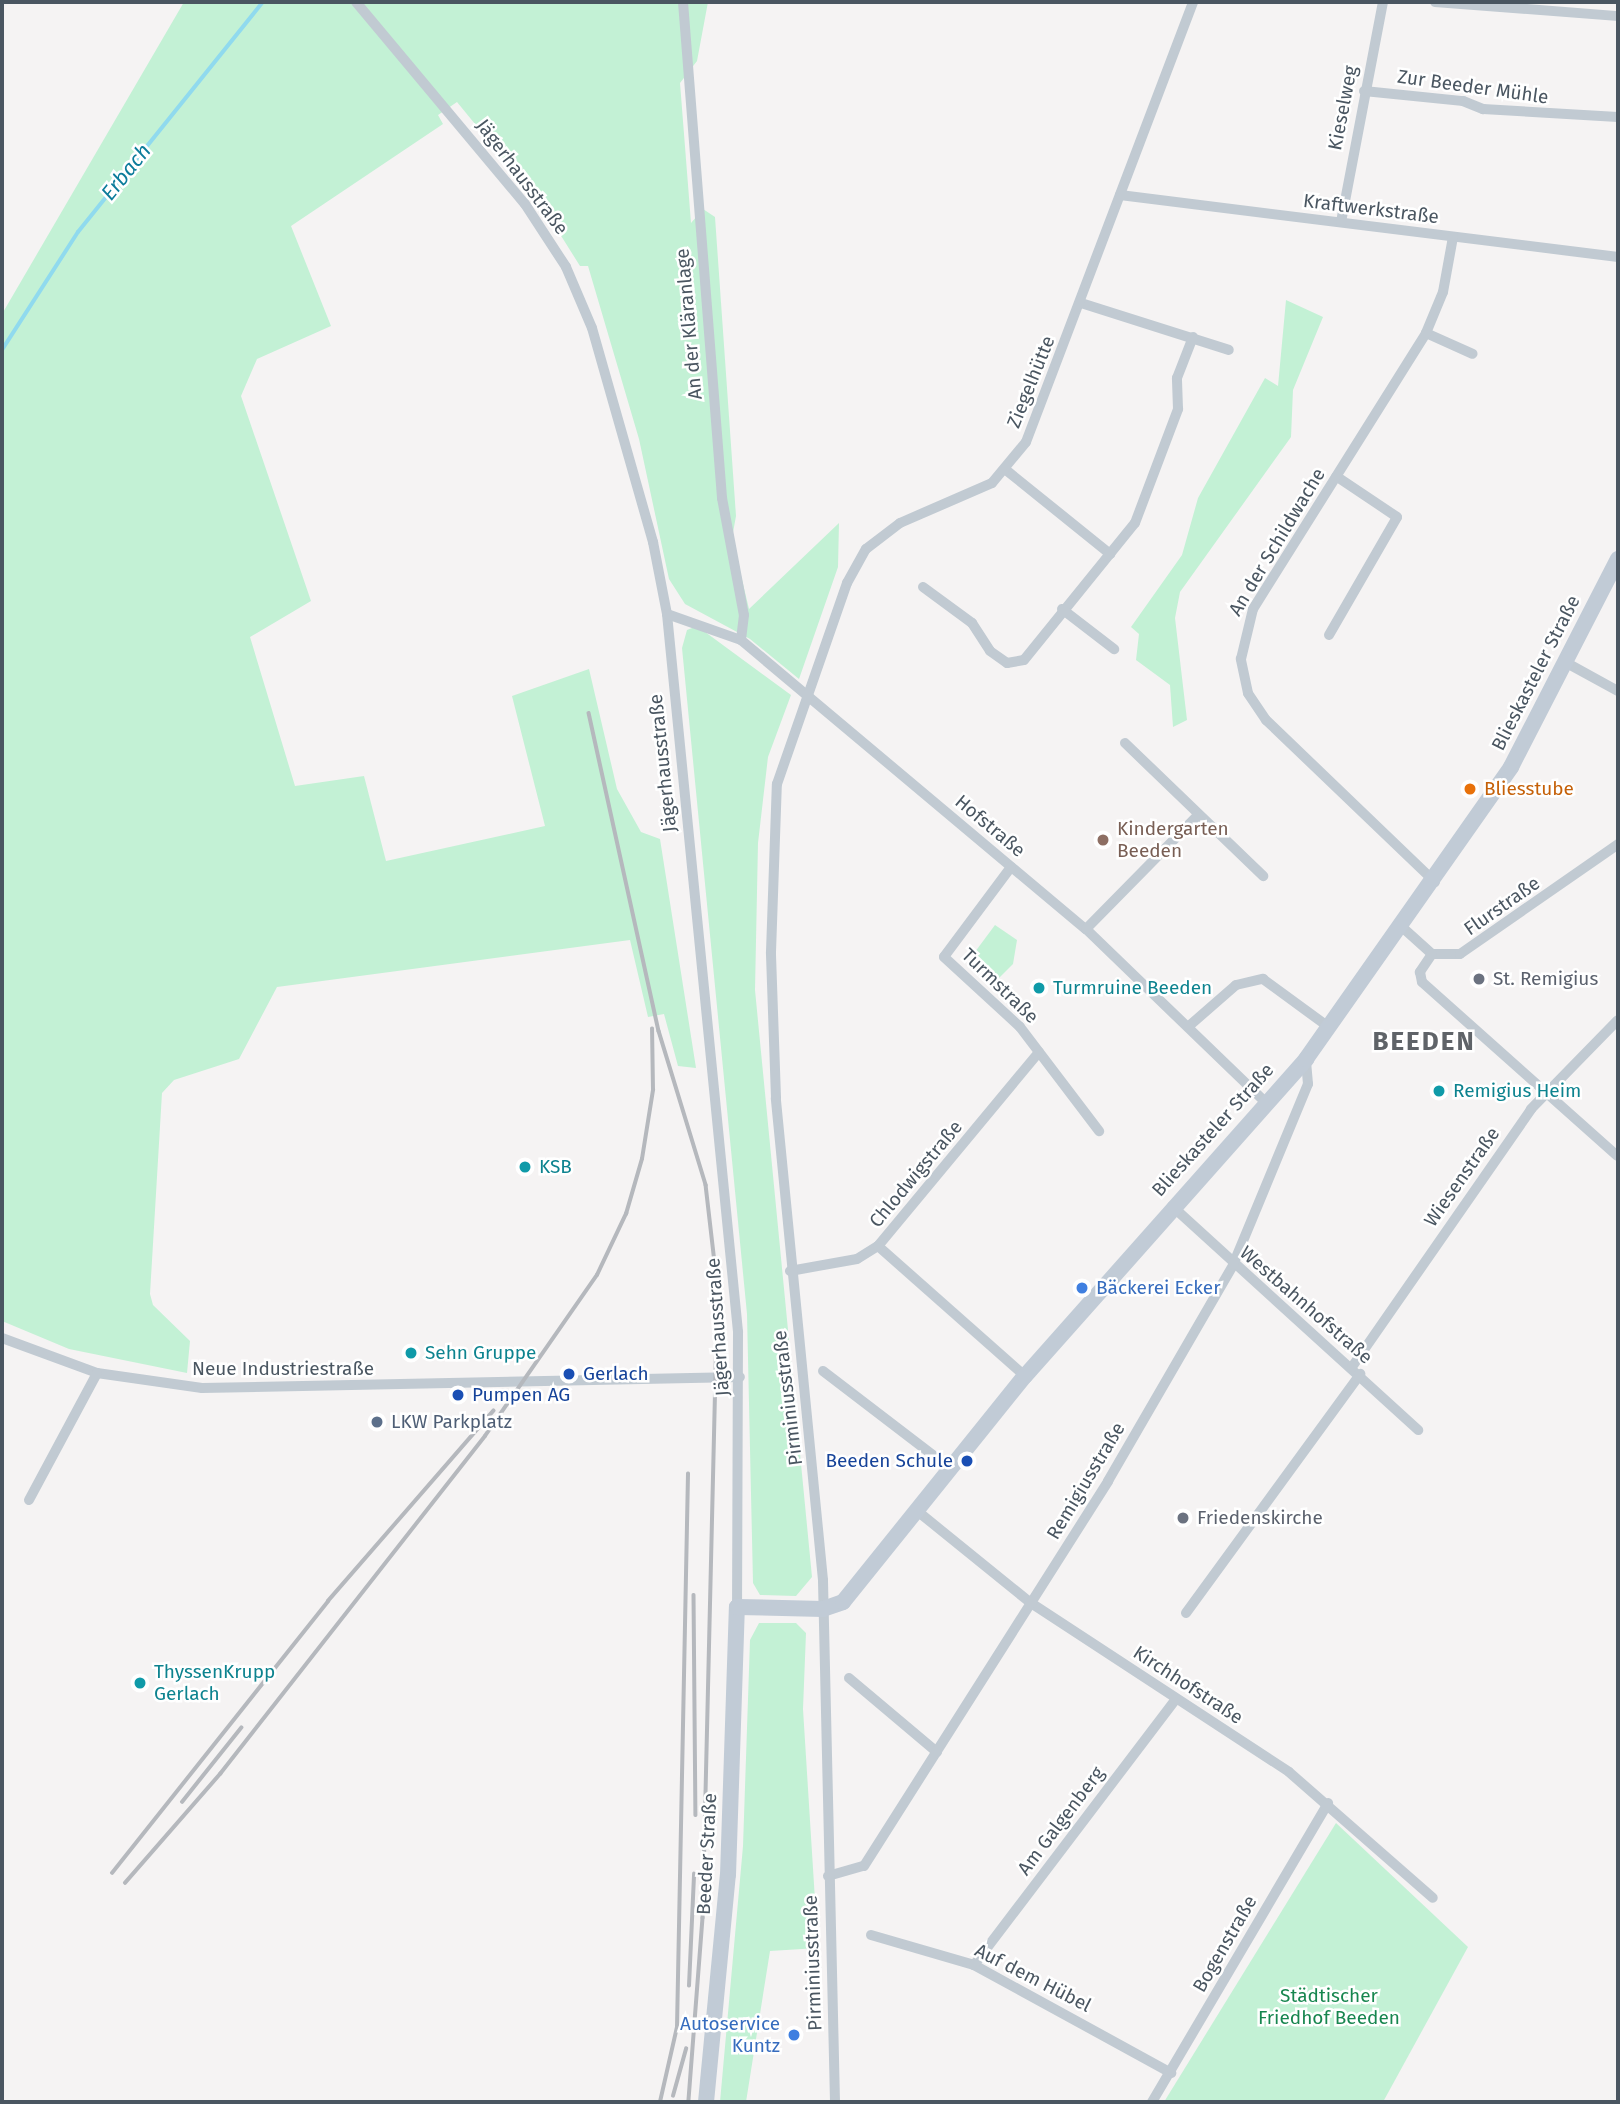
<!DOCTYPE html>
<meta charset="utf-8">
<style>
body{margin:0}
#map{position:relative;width:1620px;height:2104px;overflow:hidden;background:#f5f3f3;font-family:"Fira Sans",sans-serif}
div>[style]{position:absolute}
.green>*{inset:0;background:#c3f1d5}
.stream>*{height:3.5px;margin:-1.75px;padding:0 1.75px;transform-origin:1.75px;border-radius:1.75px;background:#90daee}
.street>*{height:10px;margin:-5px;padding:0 5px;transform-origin:5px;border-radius:5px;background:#c1cad2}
.secondary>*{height:16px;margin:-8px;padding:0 8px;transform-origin:8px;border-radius:8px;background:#c1cbd6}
.rail>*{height:3.5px;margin:-1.75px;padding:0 1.75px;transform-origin:1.75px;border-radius:1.75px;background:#b5b8bd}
.dots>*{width:19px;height:19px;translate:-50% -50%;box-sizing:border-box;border:4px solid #fff;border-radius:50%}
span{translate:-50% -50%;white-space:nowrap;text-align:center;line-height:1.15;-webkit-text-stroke:5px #fff;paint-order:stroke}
.street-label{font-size:19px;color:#4a5661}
.food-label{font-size:19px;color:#c56008}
.left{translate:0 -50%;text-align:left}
.education-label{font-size:19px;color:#785e54}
.worship-label{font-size:19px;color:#5b616d}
.culture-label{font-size:19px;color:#0d838f}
.shop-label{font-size:19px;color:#366cbe}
.right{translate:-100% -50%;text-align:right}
.transit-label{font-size:19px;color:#164399}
.service-label{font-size:19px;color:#4e5e75}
.park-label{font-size:19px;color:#17864f}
.water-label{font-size:21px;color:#0c7c9b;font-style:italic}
.district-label{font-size:26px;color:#5f6368;font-weight:700;letter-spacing:2px}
.frame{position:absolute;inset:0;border:4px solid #4a5661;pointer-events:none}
</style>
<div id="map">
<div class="green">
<div style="clip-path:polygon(184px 2px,708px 2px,697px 61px,680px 83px,691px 223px,703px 209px,715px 217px,736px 516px,732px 538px,749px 609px,839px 523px,838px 567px,799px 679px,750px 639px,685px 604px,669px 579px,639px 439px,588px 266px,580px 266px,543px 207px,457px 102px,438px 115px,443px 124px,291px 226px,331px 326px,257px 359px,241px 396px,311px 601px,250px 637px,295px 786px,364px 776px,386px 861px,545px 826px,512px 696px,589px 669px,617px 789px,641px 832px,660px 839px,696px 1068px,678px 1066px,664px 1014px,648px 1017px,630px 940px,277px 987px,239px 1059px,174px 1080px,162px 1093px,150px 1294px,153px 1305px,190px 1341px,187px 1373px,69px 1349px,2px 1321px,2px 314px)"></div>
<div style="clip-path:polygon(1286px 300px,1323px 317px,1293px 390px,1291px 437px,1180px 592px,1175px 618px,1187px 720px,1173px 727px,1170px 685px,1136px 660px,1139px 634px,1131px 627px,1182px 555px,1198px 498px,1265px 378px,1278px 386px)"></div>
<div style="clip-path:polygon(697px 626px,791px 695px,768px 757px,758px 843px,755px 990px,812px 1577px,796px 1596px,760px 1595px,753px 1583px,747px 1314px,682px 648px,687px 630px)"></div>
<div style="clip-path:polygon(995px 925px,1017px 940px,1013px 964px,997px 980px,969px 960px)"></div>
<div style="clip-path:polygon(759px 1623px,796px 1623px,806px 1633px,803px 1709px,818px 1948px,770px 1951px,746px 2102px,720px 2102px,743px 1846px,750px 1640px)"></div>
<div style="clip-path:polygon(1336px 1823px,1468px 1947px,1383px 2102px,1164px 2102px)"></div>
</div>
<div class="stream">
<div style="left:2px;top:350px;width:140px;rotate:-57.2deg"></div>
<div style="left:78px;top:232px;width:295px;rotate:-51.2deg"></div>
</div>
<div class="street">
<div style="left:356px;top:2px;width:263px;rotate:50.1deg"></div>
<div style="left:525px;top:204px;width:75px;rotate:56.9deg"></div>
<div style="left:566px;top:267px;width:66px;rotate:66.9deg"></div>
<div style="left:592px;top:328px;width:223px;rotate:74.1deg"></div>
<div style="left:653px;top:542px;width:73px;rotate:79deg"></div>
<div style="left:667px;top:614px;width:722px;rotate:84.35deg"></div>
<div style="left:738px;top:1332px;width:275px;rotate:90.2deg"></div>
<div style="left:683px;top:2px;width:498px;rotate:85.5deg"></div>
<div style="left:722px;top:498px;width:119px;rotate:79.4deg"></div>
<div style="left:744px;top:615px;width:25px;rotate:97deg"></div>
<div style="left:1435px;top:2px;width:184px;rotate:4.4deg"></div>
<div style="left:1364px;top:91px;width:100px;rotate:5.8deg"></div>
<div style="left:1463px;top:101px;width:22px;rotate:22deg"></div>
<div style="left:1483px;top:109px;width:135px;rotate:3.4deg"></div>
<div style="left:1120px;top:195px;width:502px;rotate:7.1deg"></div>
<div style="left:1341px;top:222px;width:224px;rotate:-79.2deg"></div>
<div style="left:1081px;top:303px;width:155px;rotate:17.6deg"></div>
<div style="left:1426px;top:333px;width:51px;rotate:24.1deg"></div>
<div style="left:1006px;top:470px;width:134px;rotate:38.9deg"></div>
<div style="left:923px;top:587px;width:61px;rotate:36.3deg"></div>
<div style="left:972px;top:623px;width:33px;rotate:57deg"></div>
<div style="left:990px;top:651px;width:21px;rotate:35deg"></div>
<div style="left:1007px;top:663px;width:17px;rotate:-10deg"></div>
<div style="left:1024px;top:660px;width:176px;rotate:-51deg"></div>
<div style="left:1135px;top:523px;width:122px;rotate:-69.3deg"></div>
<div style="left:1178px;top:409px;width:31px;rotate:-92deg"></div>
<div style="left:1177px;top:378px;width:44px;rotate:-68.7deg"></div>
<div style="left:1062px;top:609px;width:66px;rotate:37.6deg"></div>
<div style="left:667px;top:614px;width:78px;rotate:19.4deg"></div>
<div style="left:741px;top:640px;width:450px;rotate:40deg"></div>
<div style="left:1086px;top:929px;width:249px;rotate:44deg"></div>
<div style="left:1329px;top:635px;width:136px;rotate:-60deg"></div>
<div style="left:1397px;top:517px;width:73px;rotate:-146.1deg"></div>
<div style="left:1565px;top:662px;width:60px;rotate:28.7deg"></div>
<div style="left:1125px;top:743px;width:192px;rotate:43.9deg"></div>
<div style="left:1011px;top:867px;width:112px;rotate:126.7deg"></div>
<div style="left:944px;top:957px;width:103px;rotate:42.6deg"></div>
<div style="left:1020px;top:1027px;width:131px;rotate:52.8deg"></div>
<div style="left:1435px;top:882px;width:234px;rotate:-136.2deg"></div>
<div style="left:1266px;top:720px;width:32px;rotate:-124deg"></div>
<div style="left:1248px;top:693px;width:35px;rotate:-102deg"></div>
<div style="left:1241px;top:659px;width:51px;rotate:-76.5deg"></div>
<div style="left:1253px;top:609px;width:326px;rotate:-57.9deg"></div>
<div style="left:1426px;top:333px;width:44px;rotate:-67.5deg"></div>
<div style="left:1443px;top:292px;width:56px;rotate:-79.7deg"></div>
<div style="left:1402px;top:927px;width:40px;rotate:42deg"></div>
<div style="left:1432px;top:954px;width:28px"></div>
<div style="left:1460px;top:954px;width:193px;rotate:-34.8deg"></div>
<div style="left:1086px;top:929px;width:160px;rotate:-45.5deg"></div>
<div style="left:1432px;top:954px;width:22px;rotate:124deg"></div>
<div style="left:1420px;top:972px;width:10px;rotate:79deg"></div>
<div style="left:1422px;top:982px;width:261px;rotate:41.7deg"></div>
<div style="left:1189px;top:1026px;width:62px;rotate:-41.1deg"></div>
<div style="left:1236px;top:985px;width:28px;rotate:-13deg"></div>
<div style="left:1263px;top:979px;width:83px;rotate:36.2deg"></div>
<div style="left:1172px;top:1206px;width:333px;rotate:42.3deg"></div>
<div style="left:878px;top:1246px;width:196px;rotate:41.5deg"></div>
<div style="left:790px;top:1271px;width:68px;rotate:-10.2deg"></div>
<div style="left:857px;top:1259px;width:25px;rotate:-32deg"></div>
<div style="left:878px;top:1246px;width:252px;rotate:-50.3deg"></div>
<div style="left:2px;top:1338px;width:101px;rotate:20.2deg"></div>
<div style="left:97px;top:1373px;width:106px;rotate:8.1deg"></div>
<div style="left:202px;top:1388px;width:538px;rotate:-1.17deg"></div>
<div style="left:1352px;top:1367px;width:314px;rotate:-55.2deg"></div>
<div style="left:1531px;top:1109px;width:124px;rotate:-45.7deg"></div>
<div style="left:823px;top:1371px;width:160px;rotate:37.4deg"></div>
<div style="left:29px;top:1500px;width:144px;rotate:-61.8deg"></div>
<div style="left:916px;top:1510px;width:148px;rotate:39deg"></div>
<div style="left:1031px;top:1603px;width:308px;rotate:33.2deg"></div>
<div style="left:1289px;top:1772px;width:191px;rotate:41.2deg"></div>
<div style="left:1186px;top:1613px;width:296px;rotate:-53.9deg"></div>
<div style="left:849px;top:1678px;width:115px;rotate:40.1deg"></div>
<div style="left:828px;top:1876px;width:37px;rotate:-16deg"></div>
<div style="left:864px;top:1866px;width:456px;rotate:-57.6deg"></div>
<div style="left:1108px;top:1481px;width:250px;rotate:-59.9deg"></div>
<div style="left:1233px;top:1265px;width:196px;rotate:-67.5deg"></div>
<div style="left:1308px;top:1084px;width:25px;rotate:-95deg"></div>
<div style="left:871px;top:1935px;width:107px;rotate:16.2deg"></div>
<div style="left:974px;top:1965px;width:225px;rotate:28.7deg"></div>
<div style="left:974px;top:1965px;width:334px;rotate:-52.8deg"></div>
<div style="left:835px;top:2102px;width:522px;rotate:-91.32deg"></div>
<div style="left:823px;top:1580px;width:484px;rotate:-95.6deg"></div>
<div style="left:776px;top:1098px;width:146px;rotate:-92deg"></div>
<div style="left:771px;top:952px;width:168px;rotate:-88deg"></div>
<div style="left:777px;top:784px;width:213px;rotate:-70.8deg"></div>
<div style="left:847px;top:583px;width:39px;rotate:-61deg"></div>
<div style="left:866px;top:549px;width:43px;rotate:-37.4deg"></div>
<div style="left:900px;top:523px;width:100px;rotate:-23.5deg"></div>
<div style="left:992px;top:483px;width:53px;rotate:-50.3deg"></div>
<div style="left:1026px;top:442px;width:471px;rotate:-69.2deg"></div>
<div style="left:1152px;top:2102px;width:347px;rotate:-59.5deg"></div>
</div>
<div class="secondary">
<div style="left:706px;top:2102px;width:228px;rotate:-84.5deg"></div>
<div style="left:728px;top:1875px;width:268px;rotate:-88.1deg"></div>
<div style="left:737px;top:1607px;width:86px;rotate:1.3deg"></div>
<div style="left:823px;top:1609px;width:21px;rotate:-19deg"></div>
<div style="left:843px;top:1602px;width:290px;rotate:-51.2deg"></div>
<div style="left:1025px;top:1376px;width:424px;rotate:-48.4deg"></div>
<div style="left:1306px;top:1059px;width:357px;rotate:-54.9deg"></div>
<div style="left:1511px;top:767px;width:234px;rotate:-62.8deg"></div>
</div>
<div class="rail">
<div style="left:589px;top:713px;width:326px;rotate:77.6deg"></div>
<div style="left:659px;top:1031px;width:161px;rotate:73deg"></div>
<div style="left:706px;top:1185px;width:104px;rotate:83.4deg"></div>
<div style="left:718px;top:1288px;width:630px;rotate:91.36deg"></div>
<div style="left:703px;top:1918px;width:185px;rotate:94.4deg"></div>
<div style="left:694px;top:1595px;width:220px;rotate:89.5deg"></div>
<div style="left:182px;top:1802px;width:95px;rotate:-51.4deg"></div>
<div style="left:112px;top:1873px;width:347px;rotate:-51.5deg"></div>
<div style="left:328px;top:1601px;width:252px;rotate:-49deg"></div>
<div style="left:125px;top:1883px;width:145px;rotate:-48.9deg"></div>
<div style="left:220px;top:1774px;width:429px;rotate:-51.9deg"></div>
<div style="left:485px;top:1436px;width:196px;rotate:-55.2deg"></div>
<div style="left:597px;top:1275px;width:68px;rotate:-64.6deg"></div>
<div style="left:626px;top:1214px;width:57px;rotate:-73.8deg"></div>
<div style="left:642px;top:1159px;width:70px;rotate:-80.9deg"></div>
<div style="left:653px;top:1090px;width:61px;rotate:-90.9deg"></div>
<div style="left:689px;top:1986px;width:112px;rotate:-87.4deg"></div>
<div style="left:673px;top:2096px;width:49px;rotate:-74.5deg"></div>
<div style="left:660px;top:2102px;width:77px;rotate:-77.2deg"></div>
<div style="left:677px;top:2027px;width:553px;rotate:-88.86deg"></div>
</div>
<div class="dots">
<div style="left:1470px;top:789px;background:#e8710a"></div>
<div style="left:1103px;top:840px;background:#8d6e63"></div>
<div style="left:1479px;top:979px;background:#6b7280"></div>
<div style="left:1039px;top:988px;background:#0f9aa8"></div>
<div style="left:1439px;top:1091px;background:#0f9aa8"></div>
<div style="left:525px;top:1167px;background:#0f9aa8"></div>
<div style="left:1082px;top:1288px;background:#3f7fe0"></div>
<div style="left:411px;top:1353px;background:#0f9aa8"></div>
<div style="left:569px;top:1374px;background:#1a4fb4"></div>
<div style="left:458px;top:1395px;background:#1a4fb4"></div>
<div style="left:377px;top:1422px;background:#5c6f8a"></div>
<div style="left:967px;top:1461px;background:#1a4fb4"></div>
<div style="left:1183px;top:1518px;background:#6b7280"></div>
<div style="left:140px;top:1683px;background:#0f9aa8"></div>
<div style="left:794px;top:2035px;background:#3f7fe0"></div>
</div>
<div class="street-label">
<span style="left:1473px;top:87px;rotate:8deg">Zur Beeder Mühle</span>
<span style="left:1343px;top:108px;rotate:-79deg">Kieselweg</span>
<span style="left:522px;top:177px;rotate:53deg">Jägerhausstraße</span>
<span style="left:1371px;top:209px;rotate:7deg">Kraftwerkstraße</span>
<span style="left:689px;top:324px;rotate:-95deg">An der Kläranlage</span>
<span style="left:1031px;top:382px;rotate:-68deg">Ziegelhütte</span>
<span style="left:1277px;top:542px;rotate:-59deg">An der Schildwache</span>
<span style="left:1536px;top:673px;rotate:-63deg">Blieskasteler Straße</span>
<span style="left:663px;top:763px;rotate:-96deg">Jägerhausstraße</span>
<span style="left:990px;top:826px;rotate:40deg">Hofstraße</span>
<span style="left:1502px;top:906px;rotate:-35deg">Flurstraße</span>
<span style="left:1000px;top:986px;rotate:44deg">Turmstraße</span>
<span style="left:1213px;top:1130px;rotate:-48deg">Blieskasteler Straße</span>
<span style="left:916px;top:1174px;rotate:-50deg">Chlodwigstraße</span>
<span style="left:1462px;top:1177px;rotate:-55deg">Wiesenstraße</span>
<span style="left:1306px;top:1305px;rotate:41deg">Westbahnhofstraße</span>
<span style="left:718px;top:1327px;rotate:-94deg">Jägerhausstraße</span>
<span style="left:283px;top:1369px">Neue Industriestraße</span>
<span style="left:788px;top:1398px;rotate:-97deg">Pirminiusstraße</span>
<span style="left:1086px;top:1481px;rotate:-59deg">Remigiusstraße</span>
<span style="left:1188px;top:1685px;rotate:33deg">Kirchhofstraße</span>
<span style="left:1061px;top:1821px;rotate:-53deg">Am Galgenberg</span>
<span style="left:707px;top:1854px;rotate:-87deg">Beeder Straße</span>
<span style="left:1225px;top:1944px;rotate:-60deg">Bogenstraße</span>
<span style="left:813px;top:1963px;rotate:-92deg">Pirminiusstraße</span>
<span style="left:1033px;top:1978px;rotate:27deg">Auf dem Hübel</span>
</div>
<div class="food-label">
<span class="left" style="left:1484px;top:789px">Bliesstube</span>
</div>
<div class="education-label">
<span class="left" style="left:1117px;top:840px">Kindergarten<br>Beeden</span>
</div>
<div class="worship-label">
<span class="left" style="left:1493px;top:979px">St. Remigius</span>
<span class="left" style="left:1197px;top:1518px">Friedenskirche</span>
</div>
<div class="culture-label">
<span class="left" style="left:1053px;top:988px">Turmruine Beeden</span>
<span class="left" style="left:1453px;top:1091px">Remigius Heim</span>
<span class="left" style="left:539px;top:1167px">KSB</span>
<span class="left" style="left:425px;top:1353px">Sehn Gruppe</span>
<span class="left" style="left:154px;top:1683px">ThyssenKrupp<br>Gerlach</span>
</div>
<div class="shop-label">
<span class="left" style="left:1096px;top:1288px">Bäckerei Ecker</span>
<span class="right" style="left:780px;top:2035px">Autoservice<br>Kuntz</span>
</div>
<div class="transit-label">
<span class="left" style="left:583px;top:1374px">Gerlach</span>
<span class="left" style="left:472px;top:1395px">Pumpen AG</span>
<span class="right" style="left:953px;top:1461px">Beeden Schule</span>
</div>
<div class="service-label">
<span class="left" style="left:391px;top:1422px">LKW Parkplatz</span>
</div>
<div class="park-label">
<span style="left:1329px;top:2007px">Städtischer<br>Friedhof Beeden</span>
</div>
<div class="water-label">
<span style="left:126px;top:172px;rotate:-51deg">Erbach</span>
</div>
<div class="district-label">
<span style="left:1424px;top:1042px">BEEDEN</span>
</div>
<div class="frame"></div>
</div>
